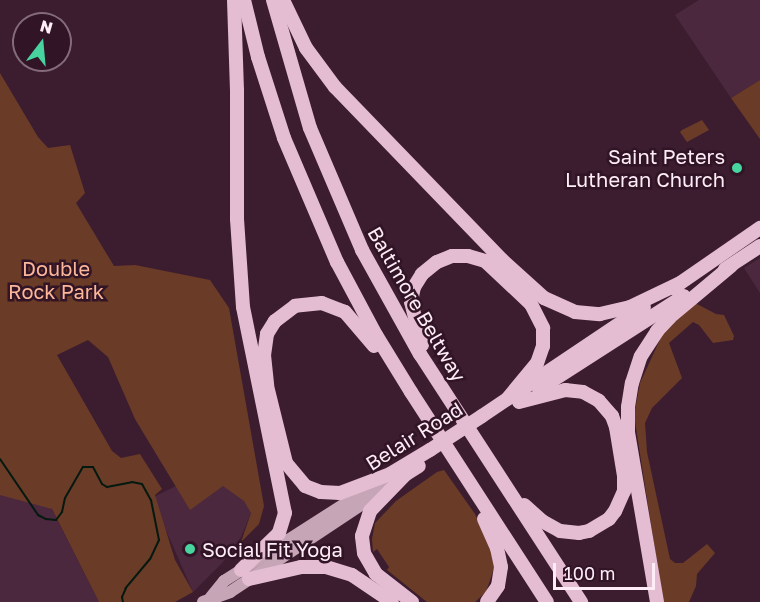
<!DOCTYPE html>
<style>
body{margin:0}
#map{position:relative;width:760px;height:602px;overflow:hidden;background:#3c1d30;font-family:"Golos Text",sans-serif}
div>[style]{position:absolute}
.built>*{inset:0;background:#4b283e}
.green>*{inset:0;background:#6a3b27}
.stream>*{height:2px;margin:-1px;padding:0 1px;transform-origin:1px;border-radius:1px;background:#041910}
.primary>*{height:12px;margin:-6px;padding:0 6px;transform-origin:6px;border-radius:6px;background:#c6a5b7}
.highway>*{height:14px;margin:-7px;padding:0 7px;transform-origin:7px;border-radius:7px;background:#e5bdd3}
.highway-bridge>*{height:14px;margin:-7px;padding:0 7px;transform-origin:7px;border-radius:7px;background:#e5bdd3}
.dots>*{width:16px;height:16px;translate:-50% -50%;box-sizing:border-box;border:3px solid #311426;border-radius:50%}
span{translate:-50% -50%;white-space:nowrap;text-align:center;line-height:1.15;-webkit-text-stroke:5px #311426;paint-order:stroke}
.poi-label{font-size:20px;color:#feedf6}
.right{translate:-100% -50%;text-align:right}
.left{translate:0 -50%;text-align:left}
.park-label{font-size:20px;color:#fcb698}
.street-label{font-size:20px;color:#feedf6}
.north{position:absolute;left:12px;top:12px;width:60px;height:60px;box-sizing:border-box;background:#311426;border:2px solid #836b79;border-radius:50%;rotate:16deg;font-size:16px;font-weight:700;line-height:24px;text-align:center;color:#feedf6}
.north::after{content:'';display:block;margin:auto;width:21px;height:27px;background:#47d49e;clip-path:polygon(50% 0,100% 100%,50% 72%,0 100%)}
.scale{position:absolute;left:553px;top:563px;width:102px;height:27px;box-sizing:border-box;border:3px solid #feedf6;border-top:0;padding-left:8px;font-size:18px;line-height:21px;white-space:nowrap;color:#feedf6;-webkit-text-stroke:4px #311426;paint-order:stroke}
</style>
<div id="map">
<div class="built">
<div style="clip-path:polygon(699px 0,760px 0,760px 80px,731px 98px,675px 15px)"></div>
<div style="clip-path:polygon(760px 258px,760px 293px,744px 268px)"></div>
<div style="clip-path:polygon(252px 448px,257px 499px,241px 537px,222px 563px,193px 592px,152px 498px)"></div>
<div style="clip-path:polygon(0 491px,45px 496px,99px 602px,0 602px)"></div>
</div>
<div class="green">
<div style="clip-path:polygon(0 73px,38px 137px,48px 148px,70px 145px,85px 193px,76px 203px,114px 266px,135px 265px,210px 280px,229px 308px,264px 506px,259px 524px,241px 542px,251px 513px,244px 501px,223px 486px,190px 510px,135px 419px,108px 357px,88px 340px,57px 355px,112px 451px,121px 458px,140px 454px,162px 489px,155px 495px,175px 560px,193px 592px,175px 602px,99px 602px,52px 509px,0 495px)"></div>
<div style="clip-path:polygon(760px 80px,760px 139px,731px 98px)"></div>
<div style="clip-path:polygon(702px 120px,709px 130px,687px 142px,680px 132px,682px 130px)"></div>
<div style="clip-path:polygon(695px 303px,716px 314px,724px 315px,734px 336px,733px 340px,713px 343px,699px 325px,693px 322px,669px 343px,682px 378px,652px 408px,645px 423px,647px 452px,670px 559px,675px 563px,683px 563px,707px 544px,715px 553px,697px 574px,696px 586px,689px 602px,663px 602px,634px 415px,640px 383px,663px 333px)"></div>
<div style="clip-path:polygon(444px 470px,475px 514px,491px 550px,494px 568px,486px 592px,475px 602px,427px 602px,387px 570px,389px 567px,377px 549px,373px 552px,372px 539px,375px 523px,396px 501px,437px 472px)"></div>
</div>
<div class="stream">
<div style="left:0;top:459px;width:68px;rotate:55.8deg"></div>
<div style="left:38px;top:515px;width:9px;rotate:27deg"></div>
<div style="left:46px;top:519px;width:10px;rotate:6deg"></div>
<div style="left:56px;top:520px;width:10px;rotate:-53deg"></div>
<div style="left:62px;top:512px;width:14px;rotate:-78deg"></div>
<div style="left:65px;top:498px;width:36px;rotate:-60deg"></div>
<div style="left:83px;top:467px;width:10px"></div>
<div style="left:93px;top:467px;width:19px;rotate:62deg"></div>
<div style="left:102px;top:484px;width:6px;rotate:31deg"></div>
<div style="left:107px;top:487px;width:25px;rotate:-11deg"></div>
<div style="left:132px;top:482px;width:10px;rotate:11deg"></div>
<div style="left:142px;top:484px;width:18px;rotate:61deg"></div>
<div style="left:151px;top:500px;width:41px;rotate:78.7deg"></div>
<div style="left:159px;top:540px;width:21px;rotate:115deg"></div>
<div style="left:150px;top:559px;width:38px;rotate:130deg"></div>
<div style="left:126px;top:588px;width:10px;rotate:114deg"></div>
<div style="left:122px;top:597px;width:5px;rotate:79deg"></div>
</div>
<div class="primary">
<div style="left:211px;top:597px;width:21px;rotate:-51deg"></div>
<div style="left:224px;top:581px;width:182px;rotate:-32.6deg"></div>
<div style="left:203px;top:602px;width:29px;rotate:-20deg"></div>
<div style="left:230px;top:592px;width:190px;rotate:-33.6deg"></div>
</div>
<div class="highway">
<div style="left:234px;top:0;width:90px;rotate:88.1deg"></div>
<div style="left:237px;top:90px;width:129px;rotate:90deg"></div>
<div style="left:237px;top:219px;width:88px;rotate:86.1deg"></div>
<div style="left:243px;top:307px;width:210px;rotate:78.5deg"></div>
<div style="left:285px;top:513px;width:21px;rotate:107deg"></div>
<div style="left:279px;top:533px;width:53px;rotate:135.8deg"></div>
<div style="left:244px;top:0;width:59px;rotate:76.2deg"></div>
<div style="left:258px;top:57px;width:85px;rotate:72.2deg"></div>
<div style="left:284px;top:138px;width:135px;rotate:66.9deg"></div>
<div style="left:337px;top:262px;width:83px;rotate:61.9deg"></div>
<div style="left:376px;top:335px;width:67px;rotate:58.4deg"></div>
<div style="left:411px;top:392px;width:250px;rotate:57.1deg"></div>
<div style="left:273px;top:0;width:133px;rotate:73.9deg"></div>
<div style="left:310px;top:128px;width:133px;rotate:66.9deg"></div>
<div style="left:362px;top:250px;width:119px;rotate:60.9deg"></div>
<div style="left:420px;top:354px;width:296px;rotate:57deg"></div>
<div style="left:283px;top:0;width:53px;rotate:64.4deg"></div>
<div style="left:306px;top:48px;width:49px;rotate:53.4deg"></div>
<div style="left:335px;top:87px;width:240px;rotate:46deg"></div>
<div style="left:502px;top:260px;width:57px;rotate:42.1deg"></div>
<div style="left:544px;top:298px;width:34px;rotate:24deg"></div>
<div style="left:575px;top:312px;width:25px;rotate:5deg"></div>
<div style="left:600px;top:314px;width:31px;rotate:-13deg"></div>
<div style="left:630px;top:307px;width:55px;rotate:-25.6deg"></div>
<div style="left:725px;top:269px;width:42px;rotate:-33.3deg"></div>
<div style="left:673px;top:288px;width:106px;rotate:-34.6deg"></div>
<div style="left:422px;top:345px;width:44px;rotate:-104.3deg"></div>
<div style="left:411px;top:302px;width:15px;rotate:-79deg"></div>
<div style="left:414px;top:287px;width:15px;rotate:-58deg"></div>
<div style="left:422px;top:274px;width:19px;rotate:-39deg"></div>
<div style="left:437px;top:262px;width:16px;rotate:-22deg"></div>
<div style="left:452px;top:256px;width:16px"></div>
<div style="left:468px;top:256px;width:18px;rotate:16deg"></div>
<div style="left:485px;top:261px;width:63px;rotate:43.1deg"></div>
<div style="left:531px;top:304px;width:27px;rotate:63deg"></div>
<div style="left:543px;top:328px;width:18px;rotate:90deg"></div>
<div style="left:543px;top:346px;width:18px;rotate:109deg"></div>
<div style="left:537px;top:363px;width:45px;rotate:129.6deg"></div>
<div style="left:374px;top:346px;width:45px;rotate:-130.5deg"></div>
<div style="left:345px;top:312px;width:25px;rotate:-159deg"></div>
<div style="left:322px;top:303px;width:27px;rotate:174deg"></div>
<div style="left:295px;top:306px;width:25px;rotate:143deg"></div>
<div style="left:275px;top:321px;width:15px;rotate:122deg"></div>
<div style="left:267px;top:334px;width:21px;rotate:98deg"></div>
<div style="left:264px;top:355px;width:31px;rotate:84deg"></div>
<div style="left:267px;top:386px;width:79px;rotate:76.1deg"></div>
<div style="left:286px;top:463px;width:30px;rotate:50deg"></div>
<div style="left:305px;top:486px;width:17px;rotate:21deg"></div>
<div style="left:321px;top:492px;width:19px;rotate:3deg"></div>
<div style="left:340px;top:493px;width:53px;rotate:-20.8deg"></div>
<div style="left:390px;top:474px;width:47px;rotate:-31deg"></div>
<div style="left:539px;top:389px;width:172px;rotate:-32.7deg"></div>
<div style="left:519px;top:402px;width:48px;rotate:-14.6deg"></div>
<div style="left:565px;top:390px;width:18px;rotate:6deg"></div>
<div style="left:583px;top:392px;width:18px;rotate:29deg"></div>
<div style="left:599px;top:401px;width:20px;rotate:49deg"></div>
<div style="left:612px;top:416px;width:12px;rotate:70deg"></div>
<div style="left:616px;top:427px;width:50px;rotate:80.7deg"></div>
<div style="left:624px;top:476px;width:15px;rotate:90deg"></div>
<div style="left:624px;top:491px;width:22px;rotate:114deg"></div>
<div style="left:615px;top:511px;width:10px;rotate:127deg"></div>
<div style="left:609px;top:519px;width:23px;rotate:149deg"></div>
<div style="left:589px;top:531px;width:10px;rotate:169deg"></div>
<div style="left:579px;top:533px;width:19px;rotate:-174deg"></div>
<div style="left:560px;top:531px;width:21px;rotate:-151deg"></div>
<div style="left:542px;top:521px;width:24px;rotate:-138deg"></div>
<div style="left:482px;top:416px;width:195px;rotate:-33.9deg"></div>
<div style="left:484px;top:519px;width:32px;rotate:66deg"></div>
<div style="left:497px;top:548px;width:19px;rotate:78deg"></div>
<div style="left:501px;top:567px;width:19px;rotate:99deg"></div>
<div style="left:498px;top:586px;width:19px;rotate:125deg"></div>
<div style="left:249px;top:579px;width:53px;rotate:-13deg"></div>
<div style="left:301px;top:567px;width:25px"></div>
<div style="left:326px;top:567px;width:27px;rotate:17deg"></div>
<div style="left:352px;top:575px;width:48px;rotate:34deg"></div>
<div style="left:412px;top:602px;width:46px;rotate:-142.1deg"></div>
<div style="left:376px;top:574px;width:24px;rotate:-120deg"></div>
<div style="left:364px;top:553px;width:17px;rotate:-97deg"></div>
<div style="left:362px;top:536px;width:26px;rotate:-72deg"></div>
<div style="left:370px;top:511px;width:52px;rotate:-45.8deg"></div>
<div style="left:406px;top:474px;width:15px;rotate:-32deg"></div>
<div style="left:657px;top:602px;width:172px;rotate:-99.7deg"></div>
<div style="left:628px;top:432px;width:25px;rotate:-90deg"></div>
<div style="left:628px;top:407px;width:24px;rotate:-81deg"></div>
<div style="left:632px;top:383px;width:28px;rotate:-72deg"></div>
<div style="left:641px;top:356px;width:30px;rotate:-57deg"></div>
<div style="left:657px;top:331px;width:19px;rotate:-47deg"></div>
<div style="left:670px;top:317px;width:80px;rotate:-39.9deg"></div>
</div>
<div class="highway-bridge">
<div style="left:430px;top:450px;width:62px;rotate:-33.2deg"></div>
</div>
<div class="dots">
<div style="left:737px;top:168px;background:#47d49e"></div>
<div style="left:190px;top:549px;background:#47d49e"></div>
</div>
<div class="poi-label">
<span class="right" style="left:725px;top:168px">Saint Peters<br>Lutheran Church</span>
<span class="left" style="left:202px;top:549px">Social Fit Yoga</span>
</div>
<div class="park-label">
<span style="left:56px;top:280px">Double<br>Rock Park</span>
</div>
<div class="street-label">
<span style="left:417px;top:304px;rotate:60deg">Baltimore Beltway</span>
<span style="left:414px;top:436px;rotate:-32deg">Belair Road</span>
</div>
<div class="north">N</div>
<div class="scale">100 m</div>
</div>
